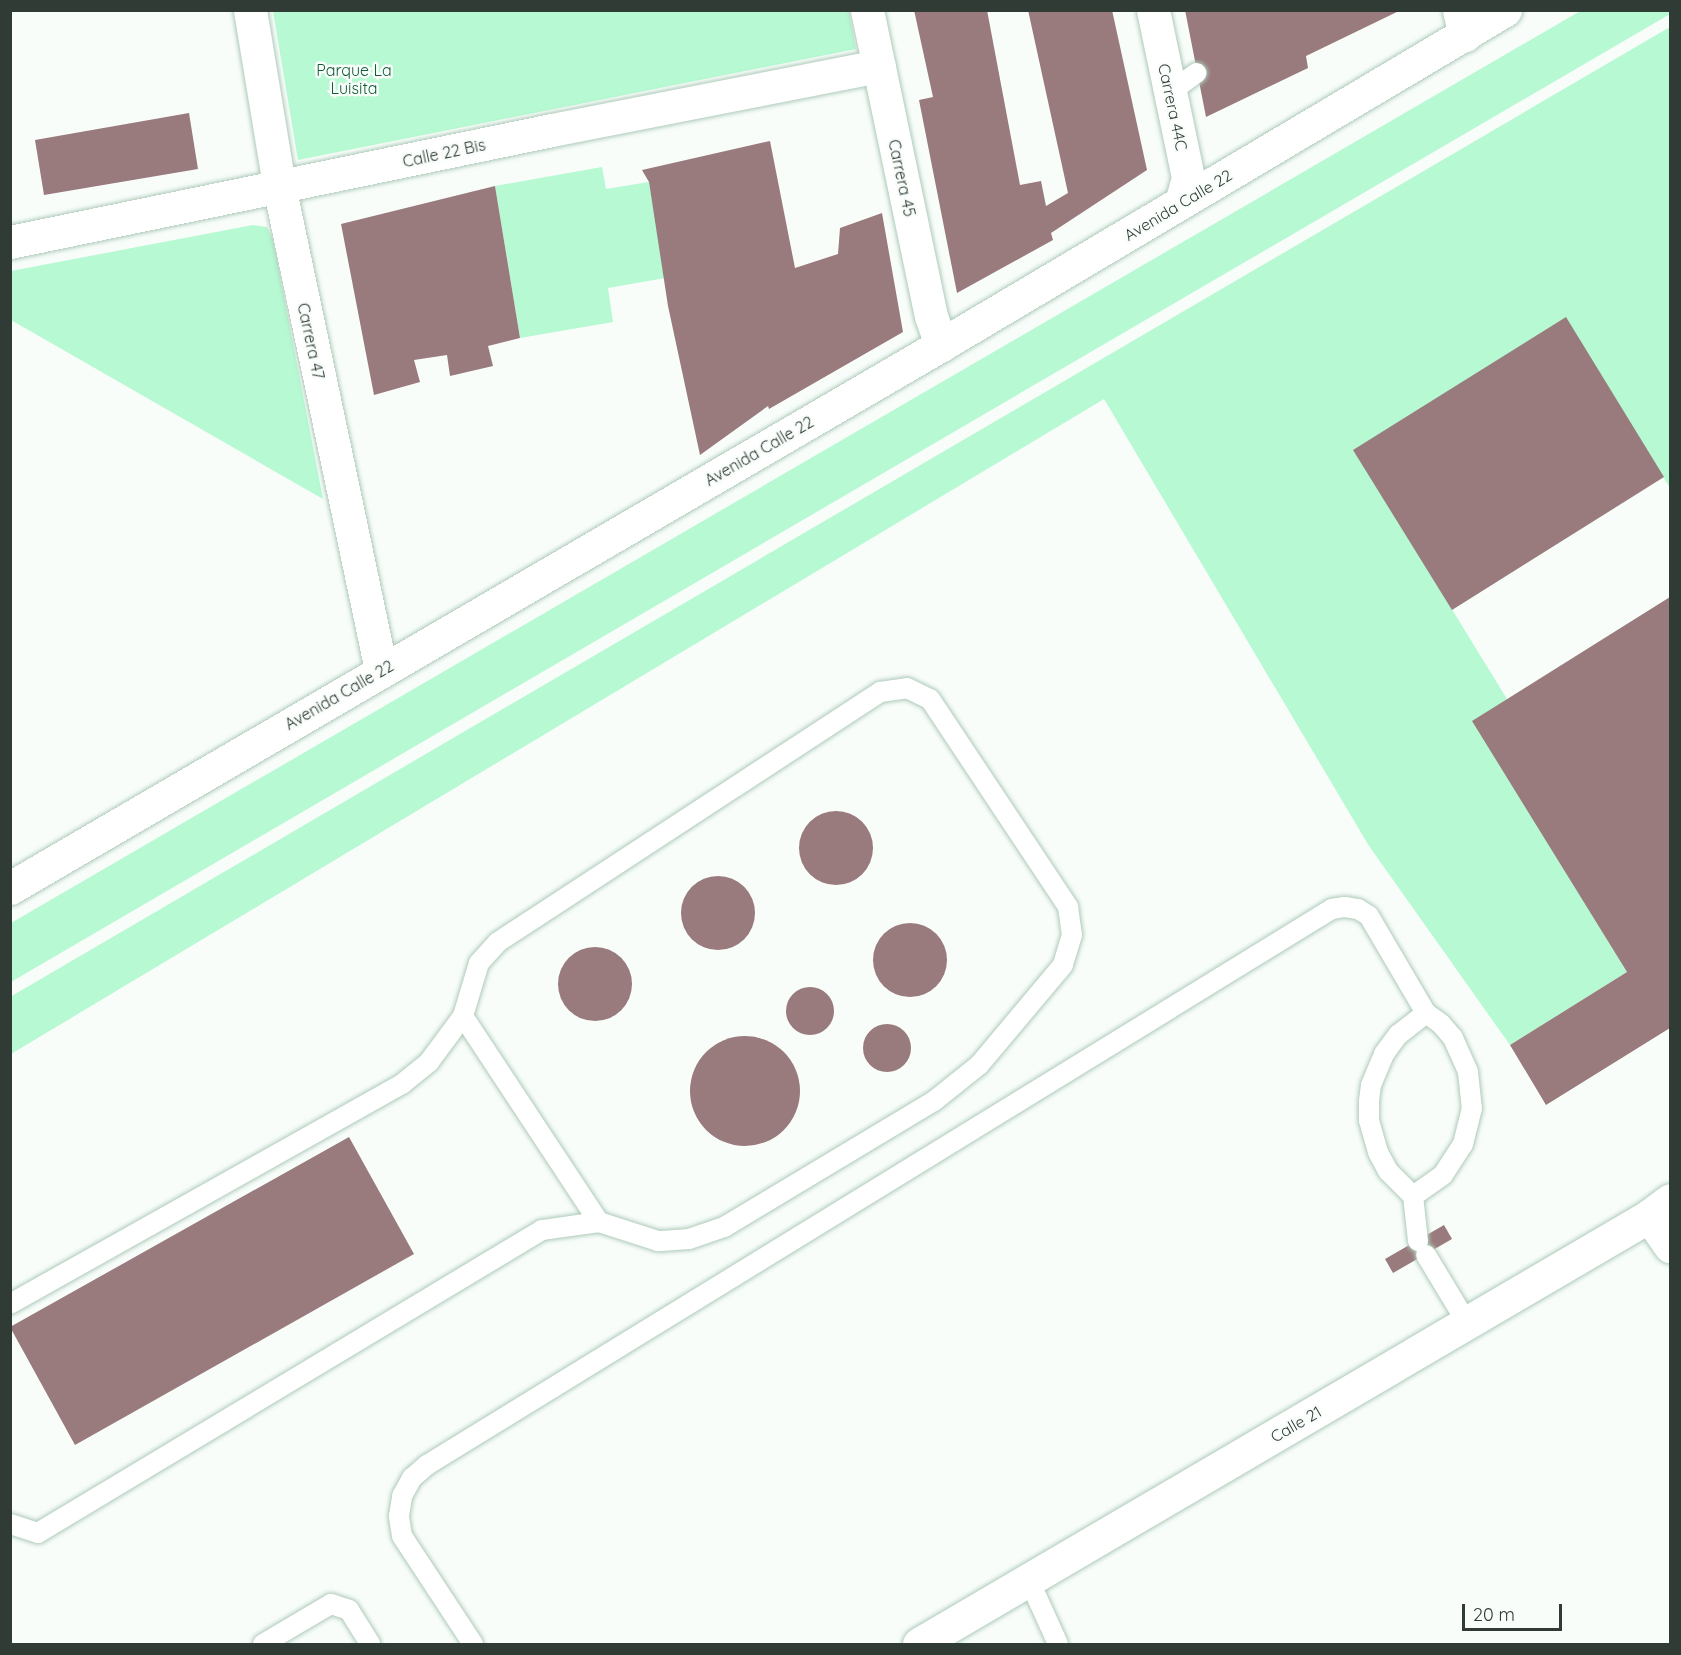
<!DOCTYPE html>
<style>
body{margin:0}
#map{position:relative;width:1681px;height:1655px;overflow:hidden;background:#f8fdfa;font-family:Quicksand,sans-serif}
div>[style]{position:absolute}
.green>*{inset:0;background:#b6f9d2}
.building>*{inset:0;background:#997a7d}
.round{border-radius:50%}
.roads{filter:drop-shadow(0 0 2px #aecab9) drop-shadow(0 0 2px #aecab9)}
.lane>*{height:20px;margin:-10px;padding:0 10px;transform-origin:10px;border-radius:10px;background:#fff}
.street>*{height:33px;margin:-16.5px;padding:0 16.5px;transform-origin:16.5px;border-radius:16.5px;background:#fff}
.secondary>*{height:33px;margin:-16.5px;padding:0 16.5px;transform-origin:16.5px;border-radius:16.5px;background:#fff}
span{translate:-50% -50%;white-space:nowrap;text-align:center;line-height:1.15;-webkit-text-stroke:5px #f8fdfa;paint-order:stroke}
.park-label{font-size:16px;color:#125a3a}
.street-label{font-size:16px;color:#303b35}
.frame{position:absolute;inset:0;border:12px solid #303b35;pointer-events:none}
.scale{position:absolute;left:1462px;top:1604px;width:100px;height:27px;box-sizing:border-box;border:3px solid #303b35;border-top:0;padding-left:8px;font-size:18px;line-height:21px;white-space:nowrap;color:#303b35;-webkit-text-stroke:4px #f8fdfa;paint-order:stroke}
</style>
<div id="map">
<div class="green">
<div style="clip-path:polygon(1582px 10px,1670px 10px,1670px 14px,11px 982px,11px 923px)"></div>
<div style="clip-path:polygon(273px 11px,849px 11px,856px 49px,298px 160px)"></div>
<div style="clip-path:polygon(1670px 27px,1670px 488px,1565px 318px,1354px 450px,1507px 699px,1473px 721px,1627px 972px,1510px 1045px,1369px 846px,1104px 399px,11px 1054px,10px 997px)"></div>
<div style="clip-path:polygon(602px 167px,606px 189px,649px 182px,665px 278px,608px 288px,613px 322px,520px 338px,495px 186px)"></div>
<div style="clip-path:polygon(253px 225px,267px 227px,273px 240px,323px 499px,11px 320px,11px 271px)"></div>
</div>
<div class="building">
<div style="clip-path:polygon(914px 10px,987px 10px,1020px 185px,1041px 181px,1046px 206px,1068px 193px,1028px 10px,1112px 10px,1147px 170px,1051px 233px,1053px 240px,957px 293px,919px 100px,933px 97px)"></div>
<div style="clip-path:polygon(1185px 10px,1296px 11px,1401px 10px,1306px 56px,1308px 68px,1206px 117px)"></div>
<div style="clip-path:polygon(189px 113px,198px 169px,44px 195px,35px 140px)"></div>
<div style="clip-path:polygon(770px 141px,795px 268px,838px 254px,840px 228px,882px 213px,903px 332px,769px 409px,768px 406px,700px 455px,668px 306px,649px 182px,642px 170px)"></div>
<div style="clip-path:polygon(495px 186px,520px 338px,488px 346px,493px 366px,450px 376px,447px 355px,414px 360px,420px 382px,374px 395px,341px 224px)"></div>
<div style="clip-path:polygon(1566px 317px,1664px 477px,1452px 610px,1353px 450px)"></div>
<div style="clip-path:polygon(1670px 597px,1670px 1028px,1546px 1105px,1510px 1045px,1627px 972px,1472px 721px)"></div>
<div class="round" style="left:799px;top:811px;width:74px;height:74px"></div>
<div class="round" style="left:681px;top:876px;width:74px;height:74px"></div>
<div class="round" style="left:873px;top:923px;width:74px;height:74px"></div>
<div class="round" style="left:558px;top:947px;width:74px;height:74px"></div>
<div class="round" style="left:786px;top:987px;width:48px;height:48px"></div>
<div class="round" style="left:863px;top:1024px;width:48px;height:48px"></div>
<div class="round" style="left:690px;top:1036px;width:110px;height:110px"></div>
<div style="clip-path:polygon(349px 1137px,414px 1254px,75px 1445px,10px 1327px)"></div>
<div style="clip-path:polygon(1444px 1225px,1452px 1239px,1393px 1273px,1385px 1259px)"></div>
</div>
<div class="roads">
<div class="lane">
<div style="left:1169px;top:93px;width:34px;rotate:-36deg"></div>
<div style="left:463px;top:1016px;width:247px;rotate:56.6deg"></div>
<div style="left:1418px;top:1241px;width:45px;rotate:-96.3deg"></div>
<div style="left:1413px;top:1196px;width:35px;rotate:-135deg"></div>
<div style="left:1388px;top:1171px;width:21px;rotate:-118deg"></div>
<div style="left:1378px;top:1152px;width:33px;rotate:-106deg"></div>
<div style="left:1369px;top:1120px;width:19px;rotate:-90deg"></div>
<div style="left:1369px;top:1101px;width:16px;rotate:-83deg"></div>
<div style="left:1371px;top:1085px;width:34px;rotate:-67deg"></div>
<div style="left:1384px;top:1054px;width:24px;rotate:-54deg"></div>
<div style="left:1398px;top:1035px;width:36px;rotate:-38deg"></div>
<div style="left:1426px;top:1255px;width:79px;rotate:58.9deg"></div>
<div style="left:10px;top:1304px;width:450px;rotate:-29.3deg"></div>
<div style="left:402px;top:1084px;width:35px;rotate:-39deg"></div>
<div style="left:429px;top:1062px;width:57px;rotate:-53.5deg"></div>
<div style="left:463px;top:1016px;width:55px;rotate:-73.2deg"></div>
<div style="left:479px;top:963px;width:28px;rotate:-48deg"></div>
<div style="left:498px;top:942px;width:457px;rotate:-33.2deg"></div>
<div style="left:880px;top:692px;width:27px;rotate:-8deg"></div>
<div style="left:907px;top:688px;width:25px;rotate:26deg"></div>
<div style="left:930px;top:699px;width:250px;rotate:56.4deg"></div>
<div style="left:1068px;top:907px;width:28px;rotate:82deg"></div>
<div style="left:1072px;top:935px;width:31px;rotate:107deg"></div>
<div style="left:1063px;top:965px;width:131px;rotate:130deg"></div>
<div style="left:979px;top:1065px;width:58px;rotate:141.3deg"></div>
<div style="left:934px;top:1101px;width:245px;rotate:149deg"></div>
<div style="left:724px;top:1227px;width:37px;rotate:161deg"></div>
<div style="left:689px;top:1239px;width:31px;rotate:176deg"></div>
<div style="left:658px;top:1241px;width:62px;rotate:-162.1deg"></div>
<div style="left:599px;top:1222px;width:58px;rotate:172deg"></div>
<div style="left:542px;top:1230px;width:588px;rotate:148.99deg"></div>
<div style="left:38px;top:1533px;width:29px;rotate:-162deg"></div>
<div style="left:1029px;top:1580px;width:70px;rotate:65.6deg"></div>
<div style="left:263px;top:1644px;width:79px;rotate:-30.5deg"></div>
<div style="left:331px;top:1604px;width:19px;rotate:18deg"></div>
<div style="left:349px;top:1610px;width:40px;rotate:58deg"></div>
<div style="left:473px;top:1644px;width:129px;rotate:-123.3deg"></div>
<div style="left:402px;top:1536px;width:20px;rotate:-99deg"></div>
<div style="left:399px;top:1516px;width:20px;rotate:-81deg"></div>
<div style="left:402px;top:1496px;width:21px;rotate:-61deg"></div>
<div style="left:412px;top:1478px;width:20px;rotate:-41deg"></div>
<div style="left:427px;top:1465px;width:1062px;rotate:-31.57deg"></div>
<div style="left:1332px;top:909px;width:13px;rotate:-9deg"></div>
<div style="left:1345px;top:907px;width:13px;rotate:9deg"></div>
<div style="left:1358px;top:909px;width:13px;rotate:32deg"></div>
<div style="left:1369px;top:916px;width:113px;rotate:59.6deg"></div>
<div style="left:1426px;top:1013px;width:19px;rotate:36deg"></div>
<div style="left:1441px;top:1024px;width:18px;rotate:49deg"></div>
<div style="left:1453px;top:1038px;width:37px;rotate:66deg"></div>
<div style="left:1468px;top:1072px;width:36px;rotate:84deg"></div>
<div style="left:1472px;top:1108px;width:37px;rotate:104deg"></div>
<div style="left:1463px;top:1144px;width:37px;rotate:123deg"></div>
<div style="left:1443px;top:1175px;width:37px;rotate:145deg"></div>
</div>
<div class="street">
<div style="left:250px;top:10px;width:178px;rotate:80.6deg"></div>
<div style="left:279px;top:186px;width:495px;rotate:78.1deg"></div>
<div style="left:867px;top:10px;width:313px;rotate:78.2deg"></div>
<div style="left:931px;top:316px;width:31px;rotate:71deg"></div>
<div style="left:1153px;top:10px;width:172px;rotate:78.2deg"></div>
<div style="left:1188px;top:178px;width:25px;rotate:106deg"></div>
<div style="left:1459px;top:10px;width:26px;rotate:77deg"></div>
<div style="left:10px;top:242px;width:553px;rotate:-11.68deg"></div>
<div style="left:552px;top:130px;width:333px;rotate:-11.1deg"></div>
<div style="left:1649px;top:1216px;width:37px;rotate:55deg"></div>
</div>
<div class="secondary">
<div style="left:10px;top:888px;width:1078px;rotate:-30.25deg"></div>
<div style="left:941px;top:345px;width:656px;rotate:-30.71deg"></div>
<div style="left:919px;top:1644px;width:846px;rotate:-30.38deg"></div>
<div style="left:1649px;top:1216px;width:26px;rotate:-37deg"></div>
</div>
</div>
<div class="park-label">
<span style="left:354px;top:79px">Parque La<br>Luisita</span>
</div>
<div class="street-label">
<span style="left:1173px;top:107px;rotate:78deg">Carrera 44C</span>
<span style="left:444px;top:153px;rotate:-12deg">Calle 22 Bis</span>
<span style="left:902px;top:178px;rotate:78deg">Carrera 45</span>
<span style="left:1178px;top:205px;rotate:-31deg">Avenida Calle 22</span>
<span style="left:311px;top:341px;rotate:78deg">Carrera 47</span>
<span style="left:759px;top:451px;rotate:-30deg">Avenida Calle 22</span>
<span style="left:339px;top:695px;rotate:-30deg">Avenida Calle 22</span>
<span style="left:1296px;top:1424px;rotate:-30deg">Calle 21</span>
</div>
<div class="frame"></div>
<div class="scale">20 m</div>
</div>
